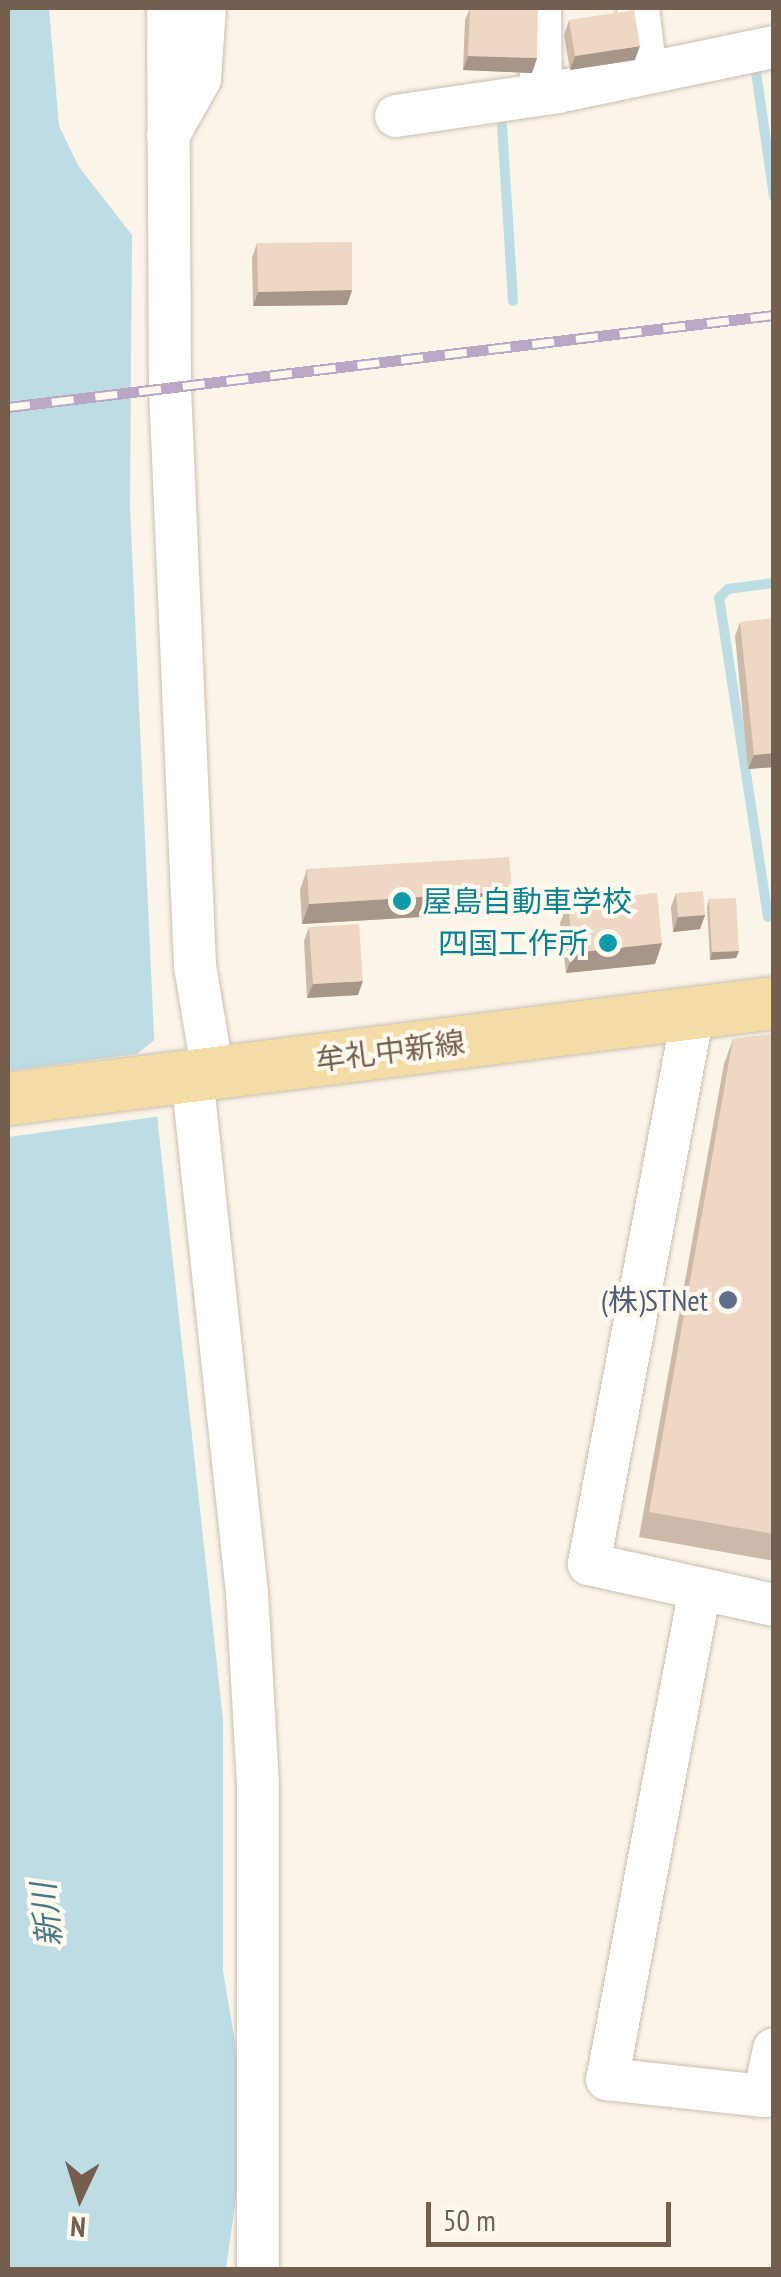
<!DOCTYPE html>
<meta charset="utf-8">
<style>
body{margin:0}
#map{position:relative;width:781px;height:2277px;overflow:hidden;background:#fbf5e9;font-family:"PT Sans Narrow","Noto Sans JP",sans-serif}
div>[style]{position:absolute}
.water>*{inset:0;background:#bedce3}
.pier>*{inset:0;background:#fbf5e9}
.stream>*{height:10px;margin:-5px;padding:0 5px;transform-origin:5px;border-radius:5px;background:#bedce3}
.roads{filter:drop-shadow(0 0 2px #ccbeb0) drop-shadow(0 0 2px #ccbeb0)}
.minor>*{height:42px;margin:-21px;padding:0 21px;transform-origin:21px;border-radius:21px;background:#fff}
.major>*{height:52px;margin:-26px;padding:0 26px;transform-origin:26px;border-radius:26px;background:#f4dca7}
.rail>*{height:11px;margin-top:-5.5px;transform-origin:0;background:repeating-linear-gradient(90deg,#fef9ef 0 22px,#b9a7c5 0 44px);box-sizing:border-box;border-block:2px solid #b9a7c5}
.wall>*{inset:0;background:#cdb9a8}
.shaded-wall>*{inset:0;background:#a79688}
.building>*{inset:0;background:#eed7c3}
.dots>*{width:28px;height:28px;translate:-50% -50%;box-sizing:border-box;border:5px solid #fef9ef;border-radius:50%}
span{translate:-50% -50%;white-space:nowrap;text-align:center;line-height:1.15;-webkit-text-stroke:8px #fef9ef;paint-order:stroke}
.culture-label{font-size:30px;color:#0d838f}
.left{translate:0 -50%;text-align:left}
.right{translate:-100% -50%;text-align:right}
.street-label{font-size:30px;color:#745e4e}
.service-label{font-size:30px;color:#4e5e75}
.water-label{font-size:32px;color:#497885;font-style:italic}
.frame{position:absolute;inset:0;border:10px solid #745e4e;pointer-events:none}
.north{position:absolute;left:30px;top:2147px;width:100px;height:100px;-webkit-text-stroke:8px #fef9ef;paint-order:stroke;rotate:184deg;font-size:28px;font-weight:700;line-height:40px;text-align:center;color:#745e4e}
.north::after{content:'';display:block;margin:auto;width:35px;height:45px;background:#745e4e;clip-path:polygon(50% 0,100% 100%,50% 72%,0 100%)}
.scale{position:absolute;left:426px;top:2202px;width:245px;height:45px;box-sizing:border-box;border:5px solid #745e4e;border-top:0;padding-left:12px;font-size:30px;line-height:35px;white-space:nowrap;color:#745e4e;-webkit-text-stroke:8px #fef9ef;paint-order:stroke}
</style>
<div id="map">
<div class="water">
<div style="clip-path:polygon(8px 8px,49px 8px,59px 126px,79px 167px,132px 235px,130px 507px,158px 1125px,223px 1720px,223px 1971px,237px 2054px,238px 2183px,226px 2269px,8px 2270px)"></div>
</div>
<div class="pier">
<div style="clip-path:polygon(158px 1037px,162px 1116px,8px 1137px,8px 1071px,137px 1054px)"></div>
</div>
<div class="stream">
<div style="left:756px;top:72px;width:126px;rotate:81.8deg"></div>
<div style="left:502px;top:126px;width:175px;rotate:86.4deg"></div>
<div style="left:768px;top:917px;width:323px;rotate:-98.7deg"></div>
<div style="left:719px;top:598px;width:13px;rotate:-45deg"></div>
<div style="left:728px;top:589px;width:46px;rotate:-7.4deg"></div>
</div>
<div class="roads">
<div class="minor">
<div style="left:168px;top:8px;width:380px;rotate:89.7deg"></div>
<div style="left:170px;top:388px;width:579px;rotate:87.52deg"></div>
<div style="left:195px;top:966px;width:109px;rotate:80.5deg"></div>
<div style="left:540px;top:8px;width:86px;rotate:89.3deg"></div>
<div style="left:638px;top:8px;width:65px;rotate:83deg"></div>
<div style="left:396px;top:116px;width:164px;rotate:-8.4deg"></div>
<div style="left:558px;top:92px;width:221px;rotate:-11.8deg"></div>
<div style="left:168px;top:136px;width:65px;rotate:-60.7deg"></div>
<div style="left:200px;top:79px;width:71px;rotate:-86deg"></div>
<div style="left:693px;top:1013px;width:561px;rotate:100.69deg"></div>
<div style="left:589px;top:1564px;width:189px;rotate:12.5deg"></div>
<div style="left:192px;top:1076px;width:520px;rotate:83.93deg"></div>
<div style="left:247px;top:1593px;width:191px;rotate:86.7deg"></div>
<div style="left:258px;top:1784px;width:486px;rotate:90deg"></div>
<div style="left:700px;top:1589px;width:499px;rotate:100.7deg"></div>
<div style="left:607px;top:2079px;width:158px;rotate:6.2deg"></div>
<div style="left:764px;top:2096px;width:48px;rotate:-78deg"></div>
</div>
<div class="major">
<div style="left:8px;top:1099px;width:772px;rotate:-7.14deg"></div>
</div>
</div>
<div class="rail">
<div style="left:8px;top:407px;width:772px;rotate:-6.85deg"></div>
</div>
<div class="wall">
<div style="clip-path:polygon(470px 8px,537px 58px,532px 73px,463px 70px,465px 20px)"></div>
<div style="clip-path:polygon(569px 20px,635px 60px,570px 70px,564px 35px)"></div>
<div style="clip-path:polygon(257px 243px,352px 290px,347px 305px,253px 306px,252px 258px)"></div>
<div style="clip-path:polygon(740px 622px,774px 767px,748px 769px,735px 636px)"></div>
<div style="clip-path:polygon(307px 869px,512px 891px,505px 912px,302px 924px,300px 890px)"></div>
<div style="clip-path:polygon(676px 893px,705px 915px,700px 929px,673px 932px,671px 907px)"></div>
<div style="clip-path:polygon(709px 899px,739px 951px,736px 958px,710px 960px,707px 907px)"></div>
<div style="clip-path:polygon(568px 902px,662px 943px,655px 964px,566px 973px,560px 923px)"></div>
<div style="clip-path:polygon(309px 927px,358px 995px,307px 998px,304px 941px)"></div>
<div style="clip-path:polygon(774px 1034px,774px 1561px,639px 1537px,724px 1064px,733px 1039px)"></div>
</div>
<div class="shaded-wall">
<div style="clip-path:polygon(640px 46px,635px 60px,570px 70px,575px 56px)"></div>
<div style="clip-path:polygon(468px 56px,537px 58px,532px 73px,463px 70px)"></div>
<div style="clip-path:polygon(352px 290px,347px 305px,253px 306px,258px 292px)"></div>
<div style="clip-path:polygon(774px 753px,774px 767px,748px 769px,754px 755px)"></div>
<div style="clip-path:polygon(512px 891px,505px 912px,302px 924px,309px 904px)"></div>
<div style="clip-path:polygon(705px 915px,700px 929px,673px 932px,678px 917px)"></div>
<div style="clip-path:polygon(662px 943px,655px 964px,566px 973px,573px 953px)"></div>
<div style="clip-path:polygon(739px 951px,736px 958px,710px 960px,712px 952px)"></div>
<div style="clip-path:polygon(363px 981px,358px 995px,307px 998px,313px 984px)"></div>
</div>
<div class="building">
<div style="clip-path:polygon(470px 8px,538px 8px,537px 58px,468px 56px)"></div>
<div style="clip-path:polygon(634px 10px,640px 46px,575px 56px,569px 20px)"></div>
<div style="clip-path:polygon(352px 242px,352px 290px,258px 292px,257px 243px)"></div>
<div style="clip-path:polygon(774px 618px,774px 753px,754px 755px,740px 622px)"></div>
<div style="clip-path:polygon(509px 857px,512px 891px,309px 904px,307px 869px)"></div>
<div style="clip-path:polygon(703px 891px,705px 915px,678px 917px,676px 893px)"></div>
<div style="clip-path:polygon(657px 893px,662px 943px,573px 953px,568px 902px)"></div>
<div style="clip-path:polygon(736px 898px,739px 951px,712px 952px,709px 899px)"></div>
<div style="clip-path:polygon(359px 924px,363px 981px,313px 984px,309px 927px)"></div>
<div style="clip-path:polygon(774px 1034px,774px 1534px,649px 1512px,733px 1039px)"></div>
</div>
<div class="dots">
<div style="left:402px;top:901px;background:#0f9aa8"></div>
<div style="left:608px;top:943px;background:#0f9aa8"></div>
<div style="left:728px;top:1300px;background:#5c6f8a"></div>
</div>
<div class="culture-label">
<span class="left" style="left:422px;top:901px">屋島自動車学校</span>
<span class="right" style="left:588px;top:943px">四国工作所</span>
</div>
<div class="street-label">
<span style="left:390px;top:1051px;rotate:-7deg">牟礼中新線</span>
</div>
<div class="service-label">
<span class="right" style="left:708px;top:1300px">(株)STNet</span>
</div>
<div class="water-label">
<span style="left:46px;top:1915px;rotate:-96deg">新川</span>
</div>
<div class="frame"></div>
<div class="north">N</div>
<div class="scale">50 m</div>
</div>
